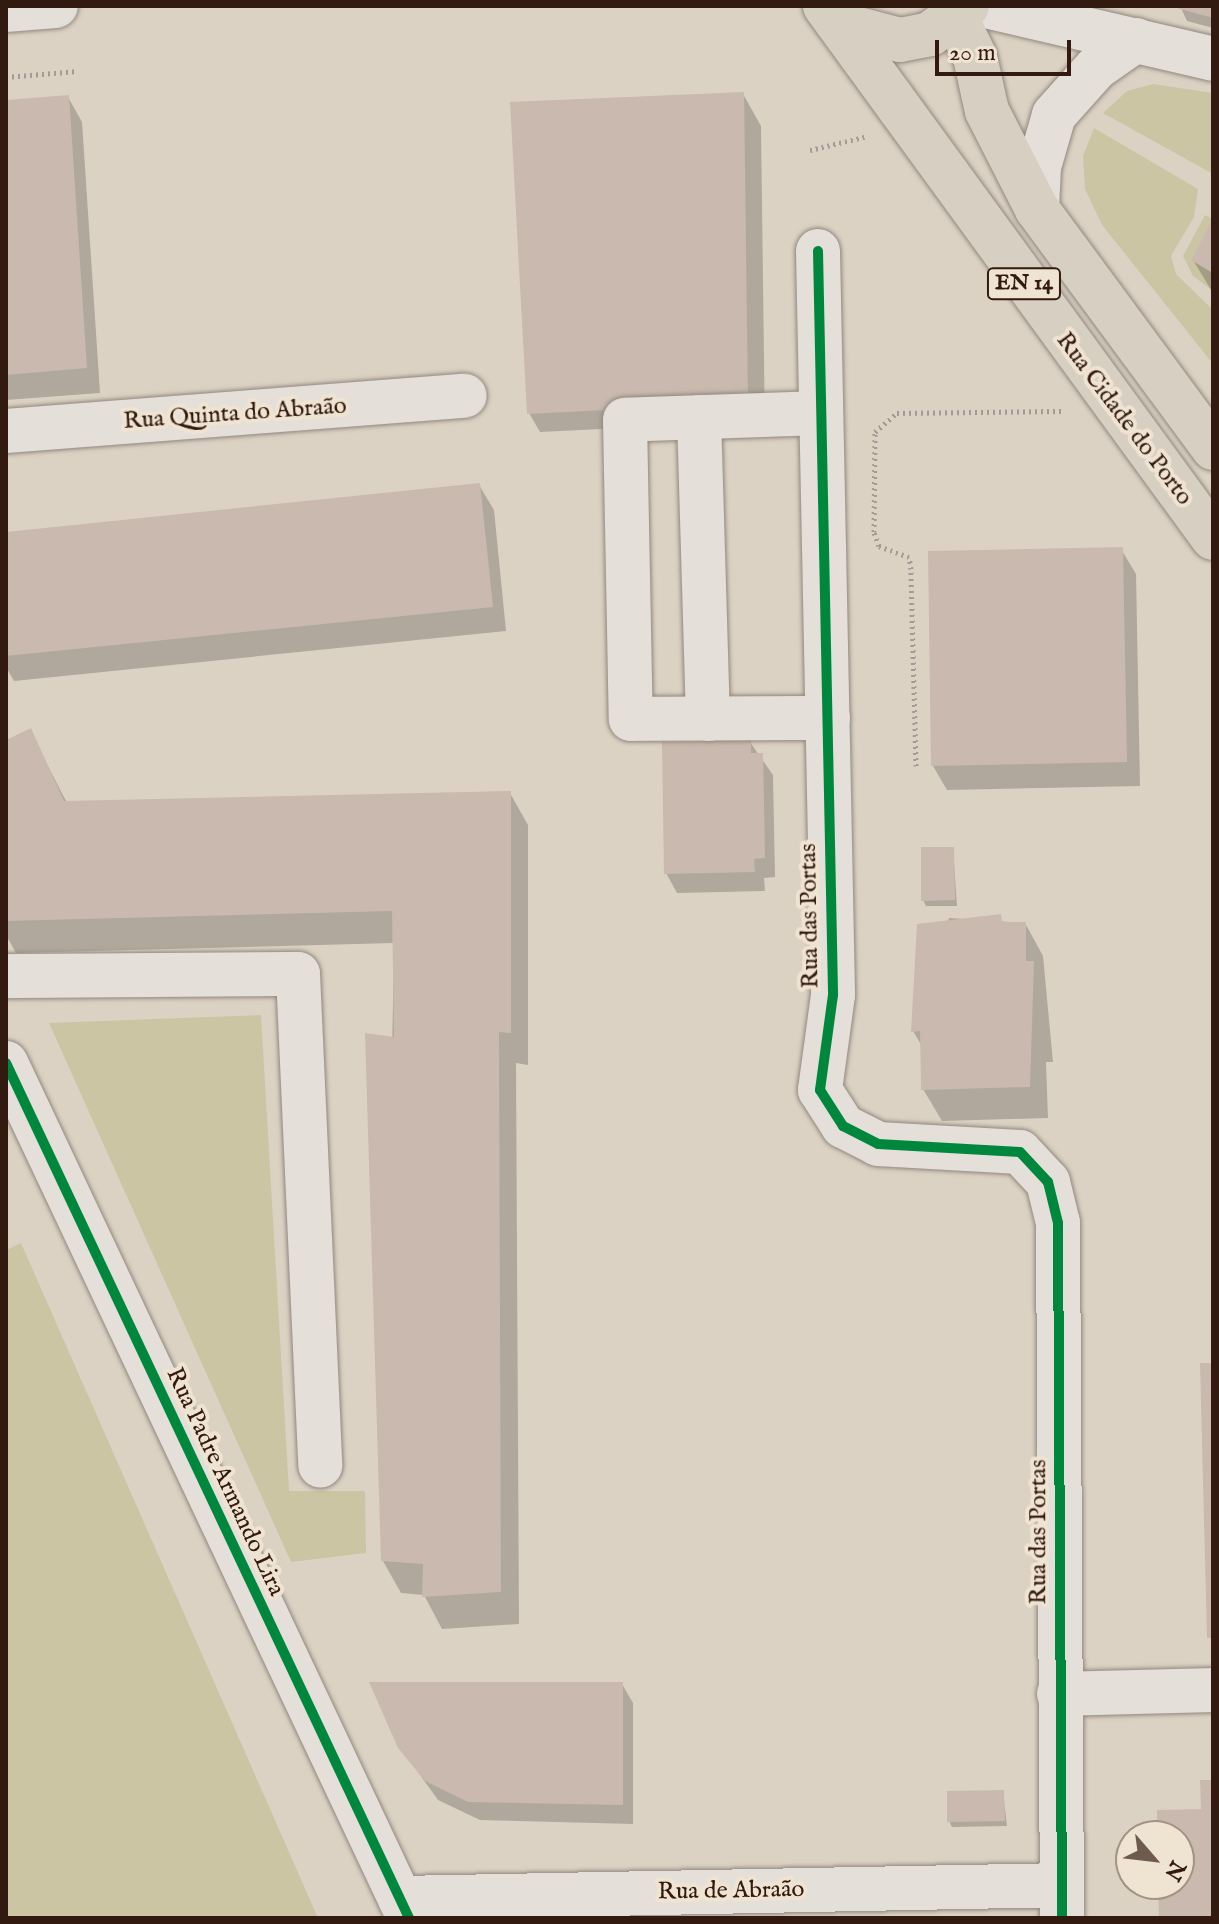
<!DOCTYPE html>
<meta charset="utf-8">
<style>
body{margin:0}
#map{position:relative;width:1219px;height:1924px;overflow:hidden;background:#dcd2c4;font-family:"IM FELL English",serif}
div>[style]{position:absolute}
.green>*{inset:0;background:#cbc5a4}
.shadow>*{inset:0;background:#0003}
.building>*{inset:0;background:#c9b9af}
.path>*{height:5px;margin-top:-2.5px;transform-origin:0;background:repeating-linear-gradient(90deg,#a39c96 0 2px,transparent 0 6px)}
.roads{filter:drop-shadow(0 0 2px #91887f) drop-shadow(0 0 2px #91887f)}
.minor>*{height:44px;margin:-22px;padding:0 22px;transform-origin:22px;border-radius:22px;background:#e4dfd8}
.major>*{height:44px;margin:-22px;padding:0 22px;transform-origin:22px;border-radius:22px;background:#d8cfc3}
.cycleway>*{height:10px;margin:-5px;padding:0 5px;transform-origin:5px;border-radius:5px;background:#00873e}
span{translate:-50% -50%;white-space:nowrap;text-align:center;line-height:1.15;-webkit-text-stroke:8px #efe3d2;paint-order:stroke}
.shield-label span{padding:2px 6px;background:#efe3d2;border:2px solid;border-radius:6px;-webkit-text-stroke-width:0}
.shield-label{font-size:22px;color:#321a10;font-weight:700}
.street-label{font-size:24px;color:#321a10}
.frame{position:absolute;inset:0;border:8px solid #321a10;pointer-events:none}
.north{position:absolute;left:1115px;top:1820px;width:80px;height:80px;box-sizing:border-box;background:#efe3d2;border:2px solid #a39384;border-radius:50%;rotate:118deg;font-size:22px;font-weight:700;line-height:32px;text-align:center;color:#321a10}
.north::after{content:'';display:block;margin:auto;width:28px;height:36px;background:#6e5a4f;clip-path:polygon(50% 0,100% 100%,50% 72%,0 100%)}
.scale{position:absolute;left:935px;top:40px;width:136px;height:36px;box-sizing:border-box;border:4px solid #321a10;border-top:0;padding-left:10px;font-size:24px;line-height:28px;white-space:nowrap;color:#321a10;-webkit-text-stroke:6px #efe3d2;paint-order:stroke}
</style>
<div id="map">
<div class="green">
<div style="clip-path:polygon(1153px 84px,1213px 93px,1213px 174px,1103px 113px,1127px 91px)"></div>
<div style="clip-path:polygon(1094px 128px,1198px 189px,1194px 217px,1171px 256px,1176px 274px,1213px 310px,1213px 364px,1102px 225px,1085px 189px,1083px 156px)"></div>
<div style="clip-path:polygon(1205px 215px,1213px 219px,1191px 260px,1213px 273px,1213px 291px,1193px 276px,1183px 256px)"></div>
<div style="clip-path:polygon(261px 1015px,289px 1491px,365px 1491px,366px 1553px,291px 1562px,49px 1023px)"></div>
<div style="clip-path:polygon(21px 1243px,318px 1918px,6px 1918px,6px 1250px)"></div>
</div>
<div class="shadow">
<div style="clip-path:polygon(1180px 6px,1213px 6px,1213px 28px,1187px 21px)"></div>
<div style="clip-path:polygon(743px 94px,761px 126px,765px 435px,661px 426px,540px 432px,529px 413px)"></div>
<div style="clip-path:polygon(68px 97px,82px 122px,100px 393px,6px 400px,6px 102px)"></div>
<div style="clip-path:polygon(1213px 223px,1213px 293px,1193px 260px)"></div>
<div style="clip-path:polygon(479px 485px,494px 510px,506px 631px,14px 681px,6px 667px,6px 534px)"></div>
<div style="clip-path:polygon(1121px 549px,1136px 574px,1140px 786px,947px 790px,933px 766px)"></div>
<div style="clip-path:polygon(30px 731px,67px 803px,510px 793px,528px 825px,528px 1065px,516px 1063px,519px 1624px,442px 1629px,424px 1595px,401px 1593px,383px 1561px,394px 943px,16px 953px,6px 935px,6px 743px)"></div>
<div style="clip-path:polygon(750px 742px,773px 775px,775px 877px,764px 878px,765px 891px,677px 893px,666px 873px)"></div>
<div style="clip-path:polygon(953px 849px,957px 906px,926px 906px,923px 900px)"></div>
<div style="clip-path:polygon(949px 918px,1025px 923px,1043px 956px,1053px 1062px,1046px 1062px,1048px 1118px,942px 1121px,923px 1089px,923px 1048px,913px 1031px)"></div>
<div style="clip-path:polygon(622px 1684px,633px 1703px,633px 1824px,480px 1820px,438px 1800px,400px 1747px)"></div>
<div style="clip-path:polygon(1003px 1792px,1007px 1826px,952px 1827px,949px 1821px)"></div>
</div>
<div class="building">
<div style="clip-path:polygon(1173px 6px,1213px 6px,1213px 18px,1173px 7px)"></div>
<div style="clip-path:polygon(744px 92px,748px 403px,527px 414px,510px 102px)"></div>
<div style="clip-path:polygon(69px 95px,87px 368px,6px 375px,6px 100px)"></div>
<div style="clip-path:polygon(1213px 218px,1213px 273px,1191px 260px)"></div>
<div style="clip-path:polygon(480px 483px,493px 607px,6px 656px,6px 532px)"></div>
<div style="clip-path:polygon(1123px 547px,1127px 762px,931px 766px,928px 551px)"></div>
<div style="clip-path:polygon(31px 728px,64px 801px,511px 791px,511px 1033px,499px 1032px,501px 1592px,422px 1597px,423px 1564px,381px 1561px,365px 1033px,394px 1037px,392px 911px,6px 921px,6px 740px)"></div>
<div style="clip-path:polygon(751px 740px,751px 753px,763px 753px,765px 858px,754px 859px,755px 872px,664px 874px,662px 742px)"></div>
<div style="clip-path:polygon(921px 847px,954px 847px,955px 900px,921px 901px)"></div>
<div style="clip-path:polygon(1001px 914px,1002px 922px,1026px 922px,1026px 961px,1034px 961px,1030px 1087px,921px 1090px,920px 1031px,911px 1032px,917px 924px)"></div>
<div style="clip-path:polygon(1200px 1363px,1213px 1363px,1213px 1638px,1207px 1638px)"></div>
<div style="clip-path:polygon(369px 1682px,623px 1682px,623px 1805px,468px 1802px,425px 1781px,398px 1748px)"></div>
<div style="clip-path:polygon(1200px 1780px,1213px 1780px,1213px 1918px,1159px 1918px,1158px 1884px,1179px 1884px,1179px 1836px,1157px 1836px,1157px 1810px,1201px 1809px)"></div>
<div style="clip-path:polygon(1004px 1790px,1005px 1821px,947px 1822px,947px 1791px)"></div>
</div>
<div class="path">
<div style="left:6px;top:77px;width:72px;rotate:-4.8deg"></div>
<div style="left:810px;top:150px;width:56px;rotate:-13.5deg"></div>
<div style="left:916px;top:766px;width:197px;rotate:-91.5deg"></div>
<div style="left:911px;top:569px;width:12px;rotate:-99deg"></div>
<div style="left:909px;top:557px;width:32px;rotate:-160deg"></div>
<div style="left:879px;top:546px;width:15px;rotate:-110deg"></div>
<div style="left:874px;top:532px;width:100px;rotate:-89.4deg"></div>
<div style="left:875px;top:432px;width:29px;rotate:-41deg"></div>
<div style="left:897px;top:413px;width:166px;rotate:-0.7deg"></div>
</div>
<div class="roads">
<div class="minor">
<div style="left:986px;top:6px;width:233px;rotate:13.1deg"></div>
<div style="left:6px;top:10px;width:50px;rotate:-4.6deg"></div>
<div style="left:1037px;top:209px;width:42px;rotate:-87.3deg"></div>
<div style="left:1039px;top:167px;width:54px;rotate:-73.9deg"></div>
<div style="left:1054px;top:115px;width:63px;rotate:-48.2deg"></div>
<div style="left:1096px;top:68px;width:49px;rotate:-35deg"></div>
<div style="left:818px;top:251px;width:744px;rotate:88.84deg"></div>
<div style="left:833px;top:995px;width:96px;rotate:97.8deg"></div>
<div style="left:820px;top:1090px;width:43px;rotate:57.4deg"></div>
<div style="left:843px;top:1126px;width:39px;rotate:27deg"></div>
<div style="left:878px;top:1144px;width:142px;rotate:3.2deg"></div>
<div style="left:1020px;top:1152px;width:41px;rotate:47deg"></div>
<div style="left:1048px;top:1182px;width:42px;rotate:76.3deg"></div>
<div style="left:1058px;top:1223px;width:695px;rotate:89.67deg"></div>
<div style="left:821px;top:413px;width:196px;rotate:178deg"></div>
<div style="left:625px;top:420px;width:299px;rotate:88.9deg"></div>
<div style="left:631px;top:719px;width:197px;rotate:-0.3deg"></div>
<div style="left:699px;top:417px;width:302px;rotate:88.3deg"></div>
<div style="left:6px;top:431px;width:460px;rotate:-4.4deg"></div>
<div style="left:6px;top:976px;width:292px;rotate:-0.4deg"></div>
<div style="left:298px;top:974px;width:492px;rotate:87.4deg"></div>
<div style="left:6px;top:1063px;width:945px;rotate:64.76deg"></div>
<div style="left:1059px;top:1694px;width:154px;rotate:-1.5deg"></div>
<div style="left:400px;top:1898px;width:662px;rotate:-1.12deg"></div>
</div>
<div class="major">
<div style="left:825px;top:6px;width:658px;rotate:53.9deg"></div>
<div style="left:956px;top:18px;width:43px;rotate:64deg"></div>
<div style="left:975px;top:57px;width:55px;rotate:77.5deg"></div>
<div style="left:987px;top:111px;width:110px;rotate:63deg"></div>
<div style="left:1037px;top:209px;width:297px;rotate:53.6deg"></div>
<div style="left:843px;top:25px;width:59px;rotate:14.7deg"></div>
<div style="left:900px;top:40px;width:31px;rotate:-11deg"></div>
<div style="left:930px;top:34px;width:46px;rotate:-37.1deg"></div>
</div>
</div>
<div class="cycleway">
<div style="left:818px;top:251px;width:744px;rotate:88.84deg"></div>
<div style="left:833px;top:995px;width:96px;rotate:97.8deg"></div>
<div style="left:820px;top:1090px;width:43px;rotate:57.4deg"></div>
<div style="left:843px;top:1126px;width:39px;rotate:27deg"></div>
<div style="left:878px;top:1144px;width:142px;rotate:3.2deg"></div>
<div style="left:1020px;top:1152px;width:41px;rotate:47deg"></div>
<div style="left:1048px;top:1182px;width:42px;rotate:76.3deg"></div>
<div style="left:1058px;top:1223px;width:695px;rotate:89.67deg"></div>
<div style="left:6px;top:1063px;width:945px;rotate:64.76deg"></div>
</div>
<div class="shield-label">
<span style="left:1024px;top:284px">EN 14</span>
</div>
<div class="street-label">
<span style="left:235px;top:414px;rotate:-4deg">Rua Quinta do Abraão</span>
<span style="left:1124px;top:419px;rotate:53deg">Rua Cidade do Porto</span>
<span style="left:810px;top:916px;rotate:-91deg">Rua das Portas</span>
<span style="left:225px;top:1482px;rotate:65deg">Rua Padre Armando Lira</span>
<span style="left:1039px;top:1532px;rotate:-90deg">Rua das Portas</span>
<span style="left:731px;top:1891px;rotate:-1deg">Rua de Abraão</span>
</div>
<div class="frame"></div>
<div class="north">N</div>
<div class="scale">20 m</div>
</div>
